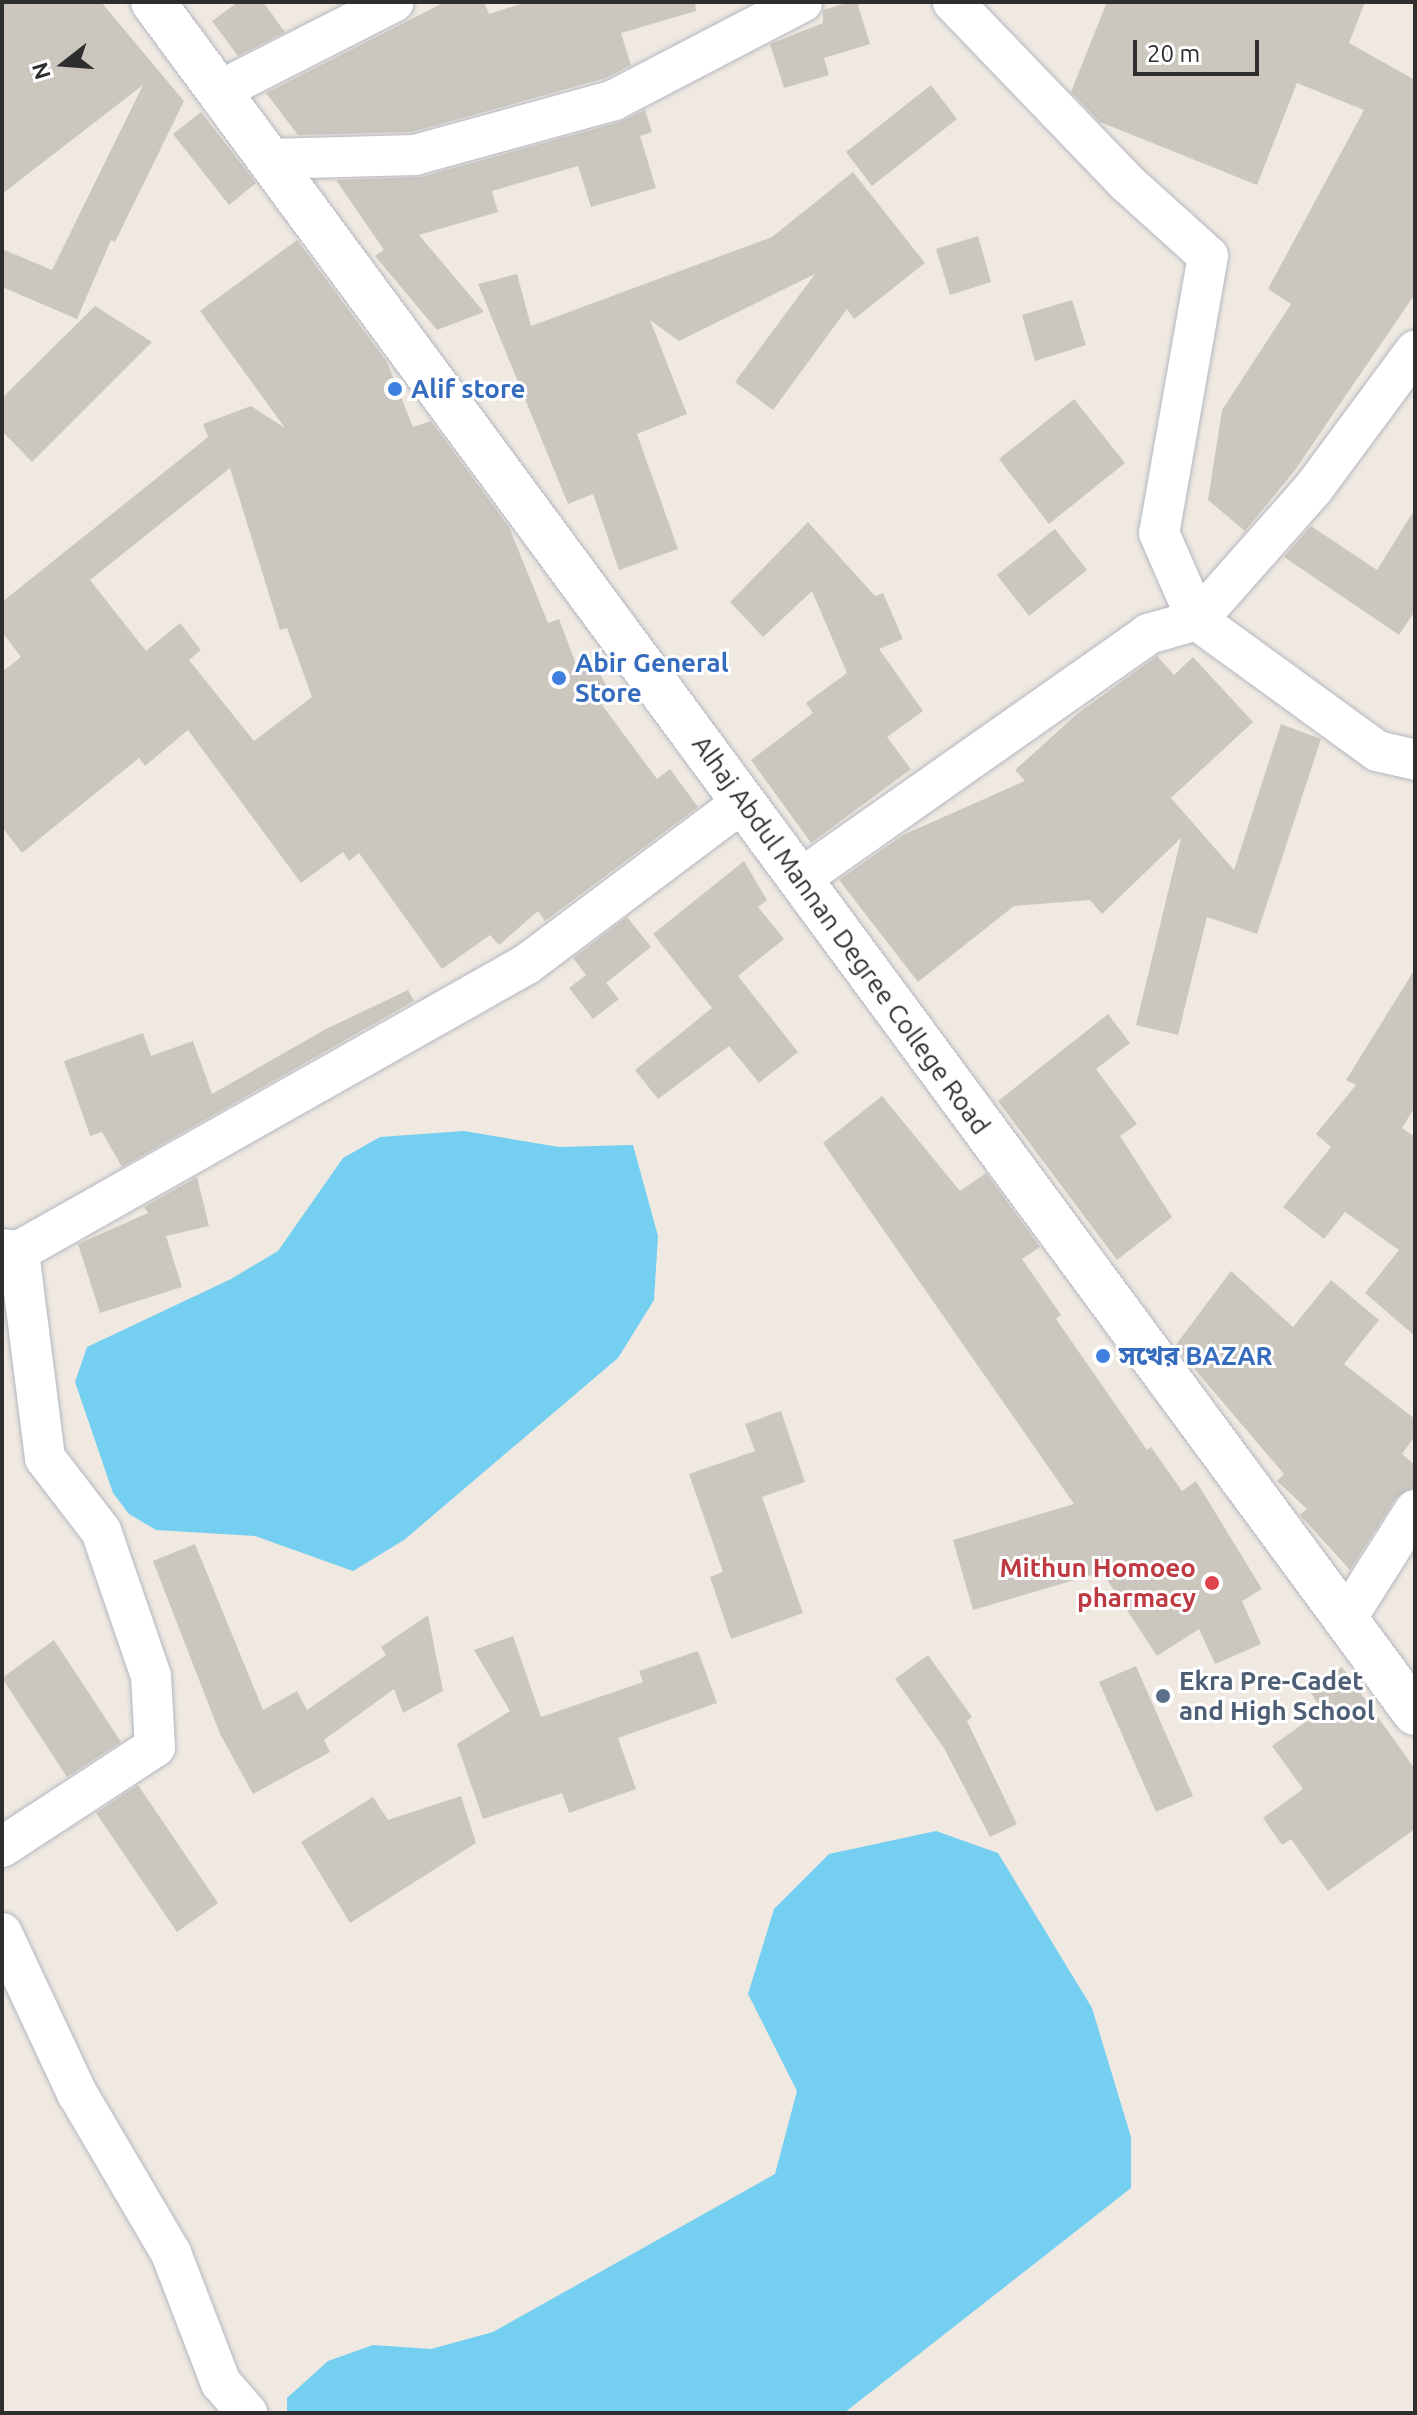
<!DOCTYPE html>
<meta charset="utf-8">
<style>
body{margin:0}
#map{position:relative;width:1417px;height:2415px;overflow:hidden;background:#efe9e1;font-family:Ubuntu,"Noto Sans Bengali",sans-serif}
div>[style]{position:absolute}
.water>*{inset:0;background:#75cff0}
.building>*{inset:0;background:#cbc7bf}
.roads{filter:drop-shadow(0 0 2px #b4b7c1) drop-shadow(0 0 2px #b4b7c1)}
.minor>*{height:40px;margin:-20px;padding:0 20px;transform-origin:20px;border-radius:20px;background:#fff}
.tertiary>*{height:44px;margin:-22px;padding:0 22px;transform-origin:22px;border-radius:22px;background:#fff}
.dots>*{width:22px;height:22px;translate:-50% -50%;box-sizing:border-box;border:4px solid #fff;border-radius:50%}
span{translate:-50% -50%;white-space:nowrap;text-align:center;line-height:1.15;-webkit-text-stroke:6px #fff;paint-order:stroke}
.shop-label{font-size:26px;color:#366cbe;font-weight:700}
.left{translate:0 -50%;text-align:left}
.street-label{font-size:26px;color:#2e2e2e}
.health-label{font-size:26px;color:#be3a42;font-weight:700}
.right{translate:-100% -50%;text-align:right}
.service-label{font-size:26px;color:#4e5e75;font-weight:700}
.frame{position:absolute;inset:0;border:4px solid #2e2e2e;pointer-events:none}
.north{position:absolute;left:24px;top:24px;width:80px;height:80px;-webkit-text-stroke:6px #fff;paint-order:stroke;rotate:253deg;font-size:22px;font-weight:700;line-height:32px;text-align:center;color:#2e2e2e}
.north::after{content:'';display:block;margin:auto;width:28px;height:36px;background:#2e2e2e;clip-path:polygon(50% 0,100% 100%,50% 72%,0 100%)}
.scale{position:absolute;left:1133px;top:40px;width:126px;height:36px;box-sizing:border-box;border:4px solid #2e2e2e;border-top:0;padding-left:10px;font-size:24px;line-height:28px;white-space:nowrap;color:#2e2e2e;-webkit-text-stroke:6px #fff;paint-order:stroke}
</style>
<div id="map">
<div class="water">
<div style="clip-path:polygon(464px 1131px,559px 1147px,633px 1145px,658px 1236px,654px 1300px,618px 1358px,404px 1540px,353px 1571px,255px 1536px,156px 1530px,129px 1514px,113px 1493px,75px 1382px,87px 1347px,231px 1279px,278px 1251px,343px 1158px,380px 1137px)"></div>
<div style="clip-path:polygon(936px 1831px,998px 1853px,1092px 2008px,1131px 2137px,1131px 2188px,844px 2413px,287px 2413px,287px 2398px,328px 2361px,373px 2345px,431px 2349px,493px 2332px,775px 2174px,797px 2091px,748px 1994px,774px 1909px,829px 1854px)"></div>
</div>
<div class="building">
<div style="clip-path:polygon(2px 2px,101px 2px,184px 101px,115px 242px,111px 240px,77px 319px,2px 287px,2px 249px,52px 270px,143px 85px,2px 194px)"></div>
<div style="clip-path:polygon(238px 2px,263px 2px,285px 32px,238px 56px,212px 21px)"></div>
<div style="clip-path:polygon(445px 2px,484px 2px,489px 14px,527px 2px,695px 2px,696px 11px,621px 33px,631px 65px,606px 78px,412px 132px,298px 135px,266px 93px)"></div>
<div style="clip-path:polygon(850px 2px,857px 2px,870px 44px,824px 58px,829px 75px,784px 88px,770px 44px,823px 23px,823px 10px)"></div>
<div style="clip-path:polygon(1107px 2px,1365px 2px,1349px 43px,1415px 80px,1415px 294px,1295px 470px,1245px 531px,1208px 500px,1222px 410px,1291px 304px,1268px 289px,1364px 110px,1297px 83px,1257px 185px,1100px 122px,1071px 92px)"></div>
<div style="clip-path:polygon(931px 85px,957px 119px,872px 186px,846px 152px)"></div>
<div style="clip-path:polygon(645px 110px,652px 132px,640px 136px,656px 188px,591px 207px,578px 166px,492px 191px,498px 212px,419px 235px,484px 312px,437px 330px,375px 256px,384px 250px,336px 180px,421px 177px,620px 122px)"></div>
<div style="clip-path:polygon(201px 112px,256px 183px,229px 205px,173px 134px)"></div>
<div style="clip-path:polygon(853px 172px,925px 263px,854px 319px,847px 309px,773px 410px,735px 382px,815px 274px,679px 341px,650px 320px,687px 414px,637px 434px,678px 549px,619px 570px,593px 494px,568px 504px,478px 284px,517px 274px,531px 326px,772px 237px)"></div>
<div style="clip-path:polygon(978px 236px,991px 282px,950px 295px,936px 249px)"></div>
<div style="clip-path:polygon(evenodd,297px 240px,387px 362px,413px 427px,431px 421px,509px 527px,548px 623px,559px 619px,576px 664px,589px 656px,614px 698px,602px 705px,657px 779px,670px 769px,698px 807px,545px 921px,538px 911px,499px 945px,490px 935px,442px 969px,359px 853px,349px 861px,343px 852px,301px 883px,188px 730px,145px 766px,139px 758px,22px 853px,2px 827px,2px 672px,21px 657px,2px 632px,2px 602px,208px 437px,203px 424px,251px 406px,285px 428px,200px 311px,297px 240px,230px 468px,280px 630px,287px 628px,312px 697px,254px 741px,189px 660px,201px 650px,180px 623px,146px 651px,90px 580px,230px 468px)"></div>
<div style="clip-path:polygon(1072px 300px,1086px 345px,1035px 361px,1022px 315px)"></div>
<div style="clip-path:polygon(95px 306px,152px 342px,32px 462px,2px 431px,2px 398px)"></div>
<div style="clip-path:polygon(1074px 399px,1125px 463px,1049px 524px,999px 459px)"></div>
<div style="clip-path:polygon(1415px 509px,1415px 611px,1399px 635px,1284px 557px,1311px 526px,1377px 570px)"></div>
<div style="clip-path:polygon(808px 522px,875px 596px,883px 593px,903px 639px,879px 649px,923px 711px,887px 737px,911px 769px,811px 843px,751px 760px,813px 713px,806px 703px,847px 673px,812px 591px,763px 637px,730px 602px)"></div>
<div style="clip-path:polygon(1055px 529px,1087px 570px,1029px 616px,997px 575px)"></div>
<div style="clip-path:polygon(1157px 656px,1174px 675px,1193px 657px,1253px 722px,1171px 798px,1234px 870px,1281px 724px,1321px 739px,1257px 934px,1207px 917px,1178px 1035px,1136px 1025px,1181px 838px,1102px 914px,1090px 900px,1014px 906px,918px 982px,839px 880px,903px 835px,1025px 781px,1015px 770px,1077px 714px)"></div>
<div style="clip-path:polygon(744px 861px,767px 900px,758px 907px,784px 939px,738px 976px,798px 1052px,759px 1083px,729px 1046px,658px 1099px,635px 1070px,712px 1008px,653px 934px)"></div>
<div style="clip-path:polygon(627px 917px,651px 947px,606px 983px,619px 999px,593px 1019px,569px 988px,586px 975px,573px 958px)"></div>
<div style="clip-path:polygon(1415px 969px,1415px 1107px,1402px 1128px,1415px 1137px,1415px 1336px,1365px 1293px,1399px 1250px,1345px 1212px,1324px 1239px,1283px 1207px,1331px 1147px,1316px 1134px,1356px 1085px,1346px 1080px)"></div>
<div style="clip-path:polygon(408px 990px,414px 1001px,122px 1167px,102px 1132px,90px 1136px,64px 1061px,143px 1033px,151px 1056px,193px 1041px,212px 1094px,326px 1029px)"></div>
<div style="clip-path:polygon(1108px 1014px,1130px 1043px,1096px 1069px,1137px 1124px,1120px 1136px,1172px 1217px,1117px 1260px,998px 1101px)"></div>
<div style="clip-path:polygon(882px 1096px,960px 1191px,986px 1173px,1040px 1247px,1022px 1259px,1061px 1315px,1056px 1319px,1147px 1450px,1151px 1447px,1182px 1491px,1196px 1481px,1262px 1589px,1242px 1601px,1261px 1644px,1215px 1664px,1199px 1629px,1157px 1656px,1102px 1572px,973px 1610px,953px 1540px,1074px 1504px,823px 1143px)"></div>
<div style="clip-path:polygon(197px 1177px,209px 1226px,166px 1236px,182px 1287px,100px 1313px,78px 1244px,148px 1213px,144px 1207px)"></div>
<div style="clip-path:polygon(1231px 1271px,1293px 1327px,1331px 1280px,1379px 1320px,1344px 1364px,1415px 1419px,1415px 1436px,1402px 1454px,1415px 1465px,1415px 1487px,1396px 1498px,1350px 1570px,1300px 1515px,1307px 1509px,1277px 1481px,1284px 1474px,1175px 1346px)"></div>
<div style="clip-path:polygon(781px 1411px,805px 1482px,762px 1497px,803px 1613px,731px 1639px,710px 1577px,723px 1572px,689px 1474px,755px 1451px,745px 1424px)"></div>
<div style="clip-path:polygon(195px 1544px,263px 1710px,297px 1691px,307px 1710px,386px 1655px,381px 1647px,428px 1615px,443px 1691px,403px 1713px,394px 1689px,324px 1740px,330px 1752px,253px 1794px,220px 1734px,153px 1561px)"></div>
<div style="clip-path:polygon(513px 1636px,541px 1717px,643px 1682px,639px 1671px,698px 1651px,717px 1703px,618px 1738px,636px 1789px,569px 1813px,562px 1793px,483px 1819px,457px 1744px,510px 1711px,474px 1650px)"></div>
<div style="clip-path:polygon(54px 1640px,121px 1742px,67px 1777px,2px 1678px)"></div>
<div style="clip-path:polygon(928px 1655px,972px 1717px,967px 1721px,1017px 1824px,990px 1837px,944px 1748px,895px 1679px)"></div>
<div style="clip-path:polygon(1136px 1666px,1193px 1796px,1156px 1812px,1099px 1682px)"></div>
<div style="clip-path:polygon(1342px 1667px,1415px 1769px,1415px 1829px,1328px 1891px,1291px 1839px,1282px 1845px,1263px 1818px,1303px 1789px,1272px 1746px,1322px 1710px,1309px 1690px)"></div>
<div style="clip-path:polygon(138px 1785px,218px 1903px,177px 1932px,96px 1813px)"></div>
<div style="clip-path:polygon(461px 1796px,476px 1843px,350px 1923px,301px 1842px,373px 1797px,388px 1820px)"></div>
</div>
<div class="roads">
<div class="minor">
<div style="left:953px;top:2px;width:250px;rotate:46.1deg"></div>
<div style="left:1126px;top:182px;width:110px;rotate:42.1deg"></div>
<div style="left:1208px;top:256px;width:281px;rotate:100deg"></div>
<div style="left:1159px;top:533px;width:95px;rotate:66.4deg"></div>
<div style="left:1197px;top:620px;width:223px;rotate:36deg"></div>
<div style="left:1377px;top:751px;width:39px;rotate:13deg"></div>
<div style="left:219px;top:91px;width:196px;rotate:-27deg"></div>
<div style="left:269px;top:159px;width:146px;rotate:-1.6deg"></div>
<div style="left:415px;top:155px;width:206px;rotate:-15.4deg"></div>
<div style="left:614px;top:100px;width:212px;rotate:-27.5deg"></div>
<div style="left:800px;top:879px;width:426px;rotate:-35.1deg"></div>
<div style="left:1148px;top:634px;width:51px;rotate:-15.9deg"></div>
<div style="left:1197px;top:620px;width:175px;rotate:-48.5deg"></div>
<div style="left:1313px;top:489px;width:172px;rotate:-53.5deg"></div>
<div style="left:2px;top:1249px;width:17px;rotate:7deg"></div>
<div style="left:19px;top:1251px;width:583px;rotate:-29.46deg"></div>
<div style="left:527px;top:964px;width:270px;rotate:-36.9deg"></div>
<div style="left:1346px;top:1619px;width:129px;rotate:-57.7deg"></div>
<div style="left:2px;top:1847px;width:183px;rotate:-33.2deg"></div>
<div style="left:155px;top:1747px;width:71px;rotate:-93.2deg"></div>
<div style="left:151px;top:1676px;width:153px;rotate:-109deg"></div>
<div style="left:101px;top:1531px;width:92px;rotate:-127.5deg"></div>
<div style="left:45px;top:1458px;width:209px;rotate:-97.2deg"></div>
<div style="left:2px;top:1933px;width:177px;rotate:64.9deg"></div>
<div style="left:77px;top:2093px;width:186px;rotate:59.6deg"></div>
<div style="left:171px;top:2253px;width:139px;rotate:69deg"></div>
<div style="left:221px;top:2383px;width:40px;rotate:49deg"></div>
</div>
<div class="tertiary">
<div style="left:153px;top:2px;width:2126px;rotate:53.59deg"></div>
</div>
</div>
<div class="dots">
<div style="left:395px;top:389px;background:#3f7fe0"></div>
<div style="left:559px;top:678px;background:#3f7fe0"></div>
<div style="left:1103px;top:1356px;background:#3f7fe0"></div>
<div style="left:1212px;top:1583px;background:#e0444e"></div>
<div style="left:1163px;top:1696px;background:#5c6f8a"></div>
</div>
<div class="shop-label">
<span class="left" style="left:411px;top:389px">Alif store</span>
<span class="left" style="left:575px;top:678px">Abir General<br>Store</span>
<span class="left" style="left:1119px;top:1356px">সখের BAZAR</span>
</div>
<div class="street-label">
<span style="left:841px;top:935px;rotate:54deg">Alhaj Abdul Mannan Degree College Road</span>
</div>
<div class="health-label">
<span class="right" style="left:1196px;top:1583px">Mithun Homoeo<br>pharmacy</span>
</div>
<div class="service-label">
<span class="left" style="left:1179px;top:1696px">Ekra Pre-Cadet<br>and High School</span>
</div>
<div class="frame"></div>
<div class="north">N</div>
<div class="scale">20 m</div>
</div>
